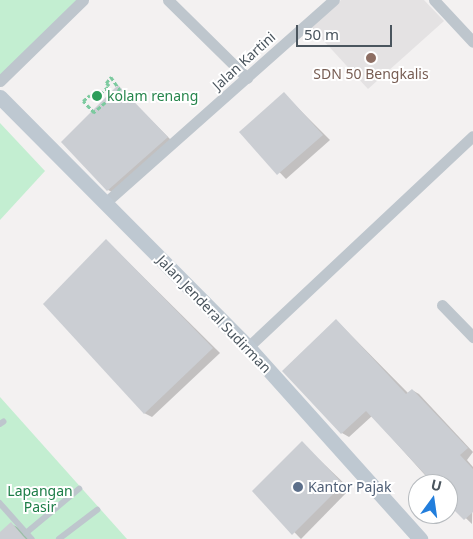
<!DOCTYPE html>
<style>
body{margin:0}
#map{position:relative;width:473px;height:539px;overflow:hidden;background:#f3f1f1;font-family:"Noto Sans",sans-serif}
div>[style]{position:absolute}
.education>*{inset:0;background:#e4e2e3}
.green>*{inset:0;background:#c3eed1}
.shadow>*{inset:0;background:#0003}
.building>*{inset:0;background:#cbced3}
.path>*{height:2.5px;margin-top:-1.25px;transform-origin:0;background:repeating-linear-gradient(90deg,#7cca9f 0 4px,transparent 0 6.5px)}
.lane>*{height:5.5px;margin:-2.75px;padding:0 2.75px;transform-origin:2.75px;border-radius:2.75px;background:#bec6cd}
.street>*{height:11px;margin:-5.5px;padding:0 5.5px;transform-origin:5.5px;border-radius:5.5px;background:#bec6cd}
.secondary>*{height:15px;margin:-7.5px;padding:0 7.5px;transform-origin:7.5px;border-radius:7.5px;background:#bec8d1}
.dots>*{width:14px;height:14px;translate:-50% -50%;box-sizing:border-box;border:2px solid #fff;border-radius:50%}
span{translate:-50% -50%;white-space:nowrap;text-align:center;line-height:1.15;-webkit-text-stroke:4px #fff;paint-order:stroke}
.street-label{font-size:14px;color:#4a555e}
.education-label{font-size:14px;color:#785e54}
.leisure-label{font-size:14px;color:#27864d}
.left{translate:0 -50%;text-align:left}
.service-label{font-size:14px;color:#4e5e75}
.park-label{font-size:14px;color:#1c7d47}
.north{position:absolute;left:408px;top:474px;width:50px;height:50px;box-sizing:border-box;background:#fff;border:1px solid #b7bbbf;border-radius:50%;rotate:14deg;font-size:14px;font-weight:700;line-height:20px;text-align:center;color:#4a555e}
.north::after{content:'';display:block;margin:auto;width:18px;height:22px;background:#227edc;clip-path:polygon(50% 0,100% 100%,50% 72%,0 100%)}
.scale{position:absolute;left:296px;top:25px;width:96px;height:22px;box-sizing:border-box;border:2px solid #4a555e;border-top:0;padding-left:6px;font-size:15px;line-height:18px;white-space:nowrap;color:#4a555e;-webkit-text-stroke:4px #fff;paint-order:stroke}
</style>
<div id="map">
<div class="education">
<div style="clip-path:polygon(341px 0,424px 0,444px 21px,368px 89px,311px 27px)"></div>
</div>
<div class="green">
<div style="clip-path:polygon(0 0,80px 0,0 84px)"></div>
<div style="clip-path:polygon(0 123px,45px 171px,0 220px)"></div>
<div style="clip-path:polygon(0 397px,127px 539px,0 539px)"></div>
</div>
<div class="shadow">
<div style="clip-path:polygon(118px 87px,171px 140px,112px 192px,108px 190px)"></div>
<div style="clip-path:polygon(284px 94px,330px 140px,286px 179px,241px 132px)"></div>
<div style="clip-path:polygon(106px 240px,220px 353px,152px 417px,144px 413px)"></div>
<div style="clip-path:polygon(336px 320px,408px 393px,412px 390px,419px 394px,473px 452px,467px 460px,473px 467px,472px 524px,448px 501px,448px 484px,433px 484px,372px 416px,349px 437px,342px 433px)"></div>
<div style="clip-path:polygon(302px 443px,350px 489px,301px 539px,254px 491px)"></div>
<div style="clip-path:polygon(11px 524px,19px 528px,29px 539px,0 539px,0 533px)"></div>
</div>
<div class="building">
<div style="clip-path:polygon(118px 85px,168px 137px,107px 191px,61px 142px)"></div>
<div style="clip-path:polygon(284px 92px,323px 135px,277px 175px,239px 132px)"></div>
<div style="clip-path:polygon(106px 239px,213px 348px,144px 414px,43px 304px)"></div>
<div style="clip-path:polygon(336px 319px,406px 394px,412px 389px,468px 448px,460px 455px,473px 469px,473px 512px,464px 520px,448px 504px,448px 484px,434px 484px,366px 411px,341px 434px,282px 371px)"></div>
<div style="clip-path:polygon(302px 441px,343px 484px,292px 535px,252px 491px)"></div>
<div style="clip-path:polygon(11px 522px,23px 536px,26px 539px,0 539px,0 532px)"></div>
</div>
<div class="path">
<div style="left:111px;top:77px;width:16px;rotate:55deg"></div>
<div style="left:120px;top:90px;width:35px;rotate:139deg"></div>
<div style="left:94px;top:113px;width:16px;rotate:-133deg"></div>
<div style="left:83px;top:101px;width:9px;rotate:-41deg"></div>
<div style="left:90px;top:95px;width:6px;rotate:31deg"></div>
<div style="left:95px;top:98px;width:18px;rotate:-41deg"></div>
<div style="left:109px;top:86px;width:4px;rotate:-135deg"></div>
<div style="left:106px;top:83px;width:8px;rotate:-50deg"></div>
</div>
<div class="lane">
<div style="left:0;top:424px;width:4px;rotate:-34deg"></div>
<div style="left:0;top:503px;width:48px;rotate:48.4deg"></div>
<div style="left:26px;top:533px;width:69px;rotate:-39.7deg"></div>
<div style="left:59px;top:539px;width:48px;rotate:-37.3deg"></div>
</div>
<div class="street">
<div style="left:168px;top:0;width:111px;rotate:44.6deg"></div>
<div style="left:434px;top:0;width:57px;rotate:47.1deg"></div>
<div style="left:0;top:81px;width:116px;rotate:-44.3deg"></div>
<div style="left:105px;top:203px;width:306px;rotate:-41.6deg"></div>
<div style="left:442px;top:305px;width:45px;rotate:45.9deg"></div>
<div style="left:248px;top:347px;width:308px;rotate:-43.2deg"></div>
</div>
<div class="secondary">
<div style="left:0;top:97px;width:352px;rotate:45.2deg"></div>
<div style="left:248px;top:347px;width:258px;rotate:48.1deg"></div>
</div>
<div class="dots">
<div style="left:371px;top:58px;background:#8d6e63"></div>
<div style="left:97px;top:96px;background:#2e9e5b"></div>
<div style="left:298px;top:487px;background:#5c6f8a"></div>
</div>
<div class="street-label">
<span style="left:244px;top:61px;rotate:-42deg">Jalan Kartini</span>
<span style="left:214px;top:314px;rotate:46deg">Jalan Jenderal Sudirman</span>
</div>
<div class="education-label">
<span style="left:371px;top:74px">SDN 50 Bengkalis</span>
</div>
<div class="leisure-label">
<span class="left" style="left:107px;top:96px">kolam renang</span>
</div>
<div class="service-label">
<span class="left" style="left:308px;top:487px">Kantor Pajak</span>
</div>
<div class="park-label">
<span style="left:40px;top:499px">Lapangan<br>Pasir</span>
</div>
<div class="north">U</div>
<div class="scale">50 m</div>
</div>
